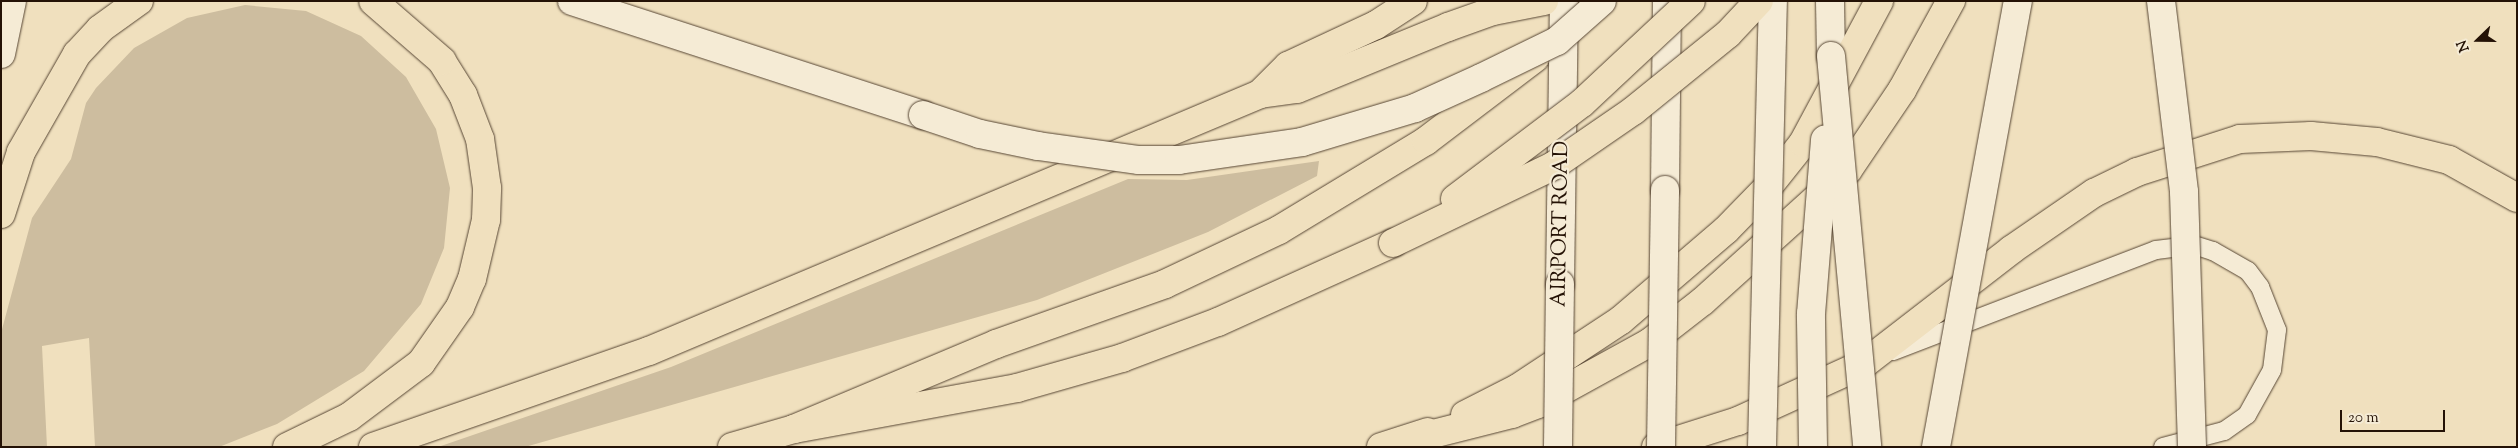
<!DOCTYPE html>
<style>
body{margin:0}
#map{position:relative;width:2518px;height:448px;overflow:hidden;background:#f0e0be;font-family:"Sorts Mill Goudy",serif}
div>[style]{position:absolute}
.green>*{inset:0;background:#cdbd9f}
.roads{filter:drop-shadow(0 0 1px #574634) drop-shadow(0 0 1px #574634)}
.service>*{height:18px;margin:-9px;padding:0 9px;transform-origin:9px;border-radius:9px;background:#f5ebd5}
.tertiary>*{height:28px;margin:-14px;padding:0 14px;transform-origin:14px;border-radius:14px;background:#f5ebd5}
.secondary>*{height:28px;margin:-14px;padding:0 14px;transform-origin:14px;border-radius:14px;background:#f5ebd5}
.trunk>*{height:28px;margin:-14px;padding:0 14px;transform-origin:14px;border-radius:14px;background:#f0e0be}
.motorway>*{height:28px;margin:-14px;padding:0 14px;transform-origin:14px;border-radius:14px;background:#f0e0be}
.bridges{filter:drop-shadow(0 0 1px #574634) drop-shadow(0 0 1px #574634)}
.minor-bridge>*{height:28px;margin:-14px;padding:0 14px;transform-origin:14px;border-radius:14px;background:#f5ebd5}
.tertiary-bridge>*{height:28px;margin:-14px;padding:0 14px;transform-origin:14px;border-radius:14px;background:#f5ebd5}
.secondary-bridge>*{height:28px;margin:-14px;padding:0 14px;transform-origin:14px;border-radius:14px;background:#f5ebd5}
.trunk-bridge>*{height:28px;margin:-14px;padding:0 14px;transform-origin:14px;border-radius:14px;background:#f0e0be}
span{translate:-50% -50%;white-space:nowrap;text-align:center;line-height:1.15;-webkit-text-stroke:4.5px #f5ebd5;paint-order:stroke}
.street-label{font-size:21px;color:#241206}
.frame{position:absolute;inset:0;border:2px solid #241206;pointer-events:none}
.north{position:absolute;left:2453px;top:15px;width:50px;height:50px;-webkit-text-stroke:4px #f5ebd5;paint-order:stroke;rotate:248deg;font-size:14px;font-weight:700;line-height:20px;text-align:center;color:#241206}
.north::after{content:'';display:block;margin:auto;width:18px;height:22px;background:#241206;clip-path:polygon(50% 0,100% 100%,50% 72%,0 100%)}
.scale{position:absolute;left:2340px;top:410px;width:105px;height:22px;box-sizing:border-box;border:2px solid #241206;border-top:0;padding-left:6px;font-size:15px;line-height:18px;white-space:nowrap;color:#241206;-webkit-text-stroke:4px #f5ebd5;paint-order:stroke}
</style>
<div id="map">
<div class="green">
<div style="clip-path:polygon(245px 5px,306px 11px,361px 36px,406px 77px,436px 129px,450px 188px,444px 248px,421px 304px,364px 371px,277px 424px,219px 447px,95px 447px,89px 338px,42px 346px,47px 447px,1px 447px,1px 333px,32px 218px,71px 159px,86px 103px,96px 88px,134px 48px,187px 18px)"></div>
<div style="clip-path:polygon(1319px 161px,1317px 176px,1208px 232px,1037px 300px,525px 447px,438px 447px,671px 367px,1128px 179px,1187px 180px)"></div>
</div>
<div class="roads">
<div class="service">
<div style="left:1893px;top:351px;width:282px;rotate:-21deg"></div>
<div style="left:2156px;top:250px;width:38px;rotate:-7deg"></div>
<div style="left:2194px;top:245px;width:20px;rotate:18deg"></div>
<div style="left:2213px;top:251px;width:40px;rotate:29.7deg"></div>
<div style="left:2248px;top:271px;width:20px;rotate:53deg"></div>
<div style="left:2260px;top:287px;width:46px;rotate:68.4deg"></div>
<div style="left:2277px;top:330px;width:40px;rotate:97.1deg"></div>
<div style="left:2272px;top:370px;width:51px;rotate:119.1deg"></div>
<div style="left:2247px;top:415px;width:28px;rotate:145deg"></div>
<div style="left:2224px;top:431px;width:63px;rotate:165.3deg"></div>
</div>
<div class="tertiary">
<div style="left:572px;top:1px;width:369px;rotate:18deg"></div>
<div style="left:1830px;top:1px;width:55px;rotate:89deg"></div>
<div style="left:1px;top:54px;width:54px;rotate:-78.3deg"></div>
</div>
<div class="secondary">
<div style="left:1665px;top:190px;width:189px;rotate:-89.4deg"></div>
<div style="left:1560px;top:284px;width:283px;rotate:-89.2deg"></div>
</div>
<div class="trunk">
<div style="left:1465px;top:415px;width:59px;rotate:-27deg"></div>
<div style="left:1518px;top:388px;width:123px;rotate:-33.4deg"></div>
<div style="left:1621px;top:320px;width:138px;rotate:-40.6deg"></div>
<div style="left:1726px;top:230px;width:60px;rotate:-45.7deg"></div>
<div style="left:1768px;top:187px;width:56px;rotate:-51.5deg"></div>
<div style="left:1803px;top:143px;width:161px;rotate:-61.8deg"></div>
<div style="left:794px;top:429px;width:219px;rotate:-22.8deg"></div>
<div style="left:996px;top:344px;width:179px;rotate:-19.5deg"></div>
<div style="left:1165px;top:284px;width:126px;rotate:-25.3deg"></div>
<div style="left:1279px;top:230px;width:172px;rotate:-31.2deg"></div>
<div style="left:1426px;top:141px;width:137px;rotate:-37.3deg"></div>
<div style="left:1413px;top:439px;width:102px;rotate:-14.2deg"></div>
<div style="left:1512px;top:414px;width:28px;rotate:-21deg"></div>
<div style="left:1538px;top:404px;width:127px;rotate:-28.8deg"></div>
<div style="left:1649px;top:343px;width:68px;rotate:-37.9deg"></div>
<div style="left:1703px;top:301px;width:195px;rotate:-42.1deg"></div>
<div style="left:1848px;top:170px;width:97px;rotate:-56deg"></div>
<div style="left:1902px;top:90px;width:102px;rotate:-61.2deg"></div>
<div style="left:732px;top:447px;width:65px;rotate:-16.2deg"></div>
<div style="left:794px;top:429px;width:227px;rotate:-10.4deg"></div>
<div style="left:1017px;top:388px;width:109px;rotate:-15.9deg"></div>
<div style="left:1122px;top:358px;width:103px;rotate:-20.6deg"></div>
<div style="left:1218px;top:322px;width:192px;rotate:-24.3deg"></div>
<div style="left:1381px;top:447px;width:49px;rotate:-17.7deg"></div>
<div style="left:1656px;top:447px;width:86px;rotate:-17.6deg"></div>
<div style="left:1738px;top:421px;width:140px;rotate:-24.5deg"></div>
<div style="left:1865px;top:363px;width:185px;rotate:-37.7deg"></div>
<div style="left:2011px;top:250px;width:101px;rotate:-34.5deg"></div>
<div style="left:2094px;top:193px;width:48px;rotate:-26deg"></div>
<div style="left:2137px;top:172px;width:108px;rotate:-17.8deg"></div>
<div style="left:2240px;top:139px;width:71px;rotate:-2.4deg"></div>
<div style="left:2311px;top:136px;width:66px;rotate:5.2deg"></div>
<div style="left:2377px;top:142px;width:74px;rotate:14deg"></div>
<div style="left:2449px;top:160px;width:78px;rotate:29.2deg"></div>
</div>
<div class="motorway">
<div style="left:1260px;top:94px;width:40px;rotate:-45deg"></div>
<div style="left:1288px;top:66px;width:97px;rotate:-25deg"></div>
<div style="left:1376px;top:25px;width:44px;rotate:-33deg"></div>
<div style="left:1px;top:214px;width:65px;rotate:-72.1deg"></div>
<div style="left:21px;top:152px;width:113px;rotate:-60.3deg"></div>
<div style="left:77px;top:54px;width:34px;rotate:-47deg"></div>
<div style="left:100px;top:29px;width:48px;rotate:-35.7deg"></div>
<div style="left:287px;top:447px;width:69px;rotate:-25.8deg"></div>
<div style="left:349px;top:417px;width:90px;rotate:-36.9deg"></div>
<div style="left:421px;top:363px;width:68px;rotate:-55.1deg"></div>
<div style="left:460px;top:307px;width:30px;rotate:-67deg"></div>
<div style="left:472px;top:279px;width:61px;rotate:-76.7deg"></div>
<div style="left:486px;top:220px;width:32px;rotate:-88deg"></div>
<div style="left:487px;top:188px;width:49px;rotate:-98.1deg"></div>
<div style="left:480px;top:139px;width:47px;rotate:-111.1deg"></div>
<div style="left:463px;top:95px;width:40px;rotate:-122deg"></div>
<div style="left:442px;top:61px;width:91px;rotate:-139deg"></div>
<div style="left:373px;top:447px;width:292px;rotate:-19.2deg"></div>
<div style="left:649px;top:351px;width:663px;rotate:-22.81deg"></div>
<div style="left:1260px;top:94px;width:37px;rotate:-8deg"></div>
<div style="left:1297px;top:89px;width:163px;rotate:-22.3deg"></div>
<div style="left:1448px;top:27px;width:48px;rotate:-19.6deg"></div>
<div style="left:1493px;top:11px;width:52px;rotate:-11.1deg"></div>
</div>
</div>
<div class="bridges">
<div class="minor-bridge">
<div style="left:1936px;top:447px;width:453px;rotate:-79.6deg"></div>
</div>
<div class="tertiary-bridge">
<div style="left:2161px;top:1px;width:192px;rotate:83.1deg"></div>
<div style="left:2184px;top:192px;width:255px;rotate:88.2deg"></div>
<div style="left:1831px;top:56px;width:393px;rotate:84.7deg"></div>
<div style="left:923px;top:115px;width:60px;rotate:18.4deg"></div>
<div style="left:980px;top:134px;width:59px;rotate:11.7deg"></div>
<div style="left:1038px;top:146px;width:102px;rotate:7.9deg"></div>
<div style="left:1139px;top:160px;width:40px"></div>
<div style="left:1179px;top:160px;width:124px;rotate:-8.3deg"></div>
<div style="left:1302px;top:142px;width:118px;rotate:-16.7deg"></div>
<div style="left:1415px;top:108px;width:72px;rotate:-24.4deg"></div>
<div style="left:1481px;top:78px;width:85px;rotate:-26deg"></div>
<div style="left:1557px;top:41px;width:60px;rotate:-41.6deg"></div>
<div style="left:1762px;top:447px;width:446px;rotate:-88.6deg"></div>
<div style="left:1813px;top:447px;width:133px;rotate:-90.9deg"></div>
<div style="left:1811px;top:314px;width:175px;rotate:-85.4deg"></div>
</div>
<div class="secondary-bridge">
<div style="left:1558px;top:447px;width:163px;rotate:-89.3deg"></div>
<div style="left:1661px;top:447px;width:257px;rotate:-89.1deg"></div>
</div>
<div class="trunk-bridge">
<div style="left:1455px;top:199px;width:159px;rotate:-37.1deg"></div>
<div style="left:1582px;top:103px;width:149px;rotate:-43.1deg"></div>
<div style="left:1393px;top:243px;width:178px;rotate:-25.7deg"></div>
<div style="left:1553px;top:166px;width:97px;rotate:-34.5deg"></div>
<div style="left:1633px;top:111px;width:122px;rotate:-39deg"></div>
<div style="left:1728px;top:34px;width:45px;rotate:-46.8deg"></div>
</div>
</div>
<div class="street-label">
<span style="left:1561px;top:224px;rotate:-89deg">AIRPORT ROAD</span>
</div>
<div class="frame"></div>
<div class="north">N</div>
<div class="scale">20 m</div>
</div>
